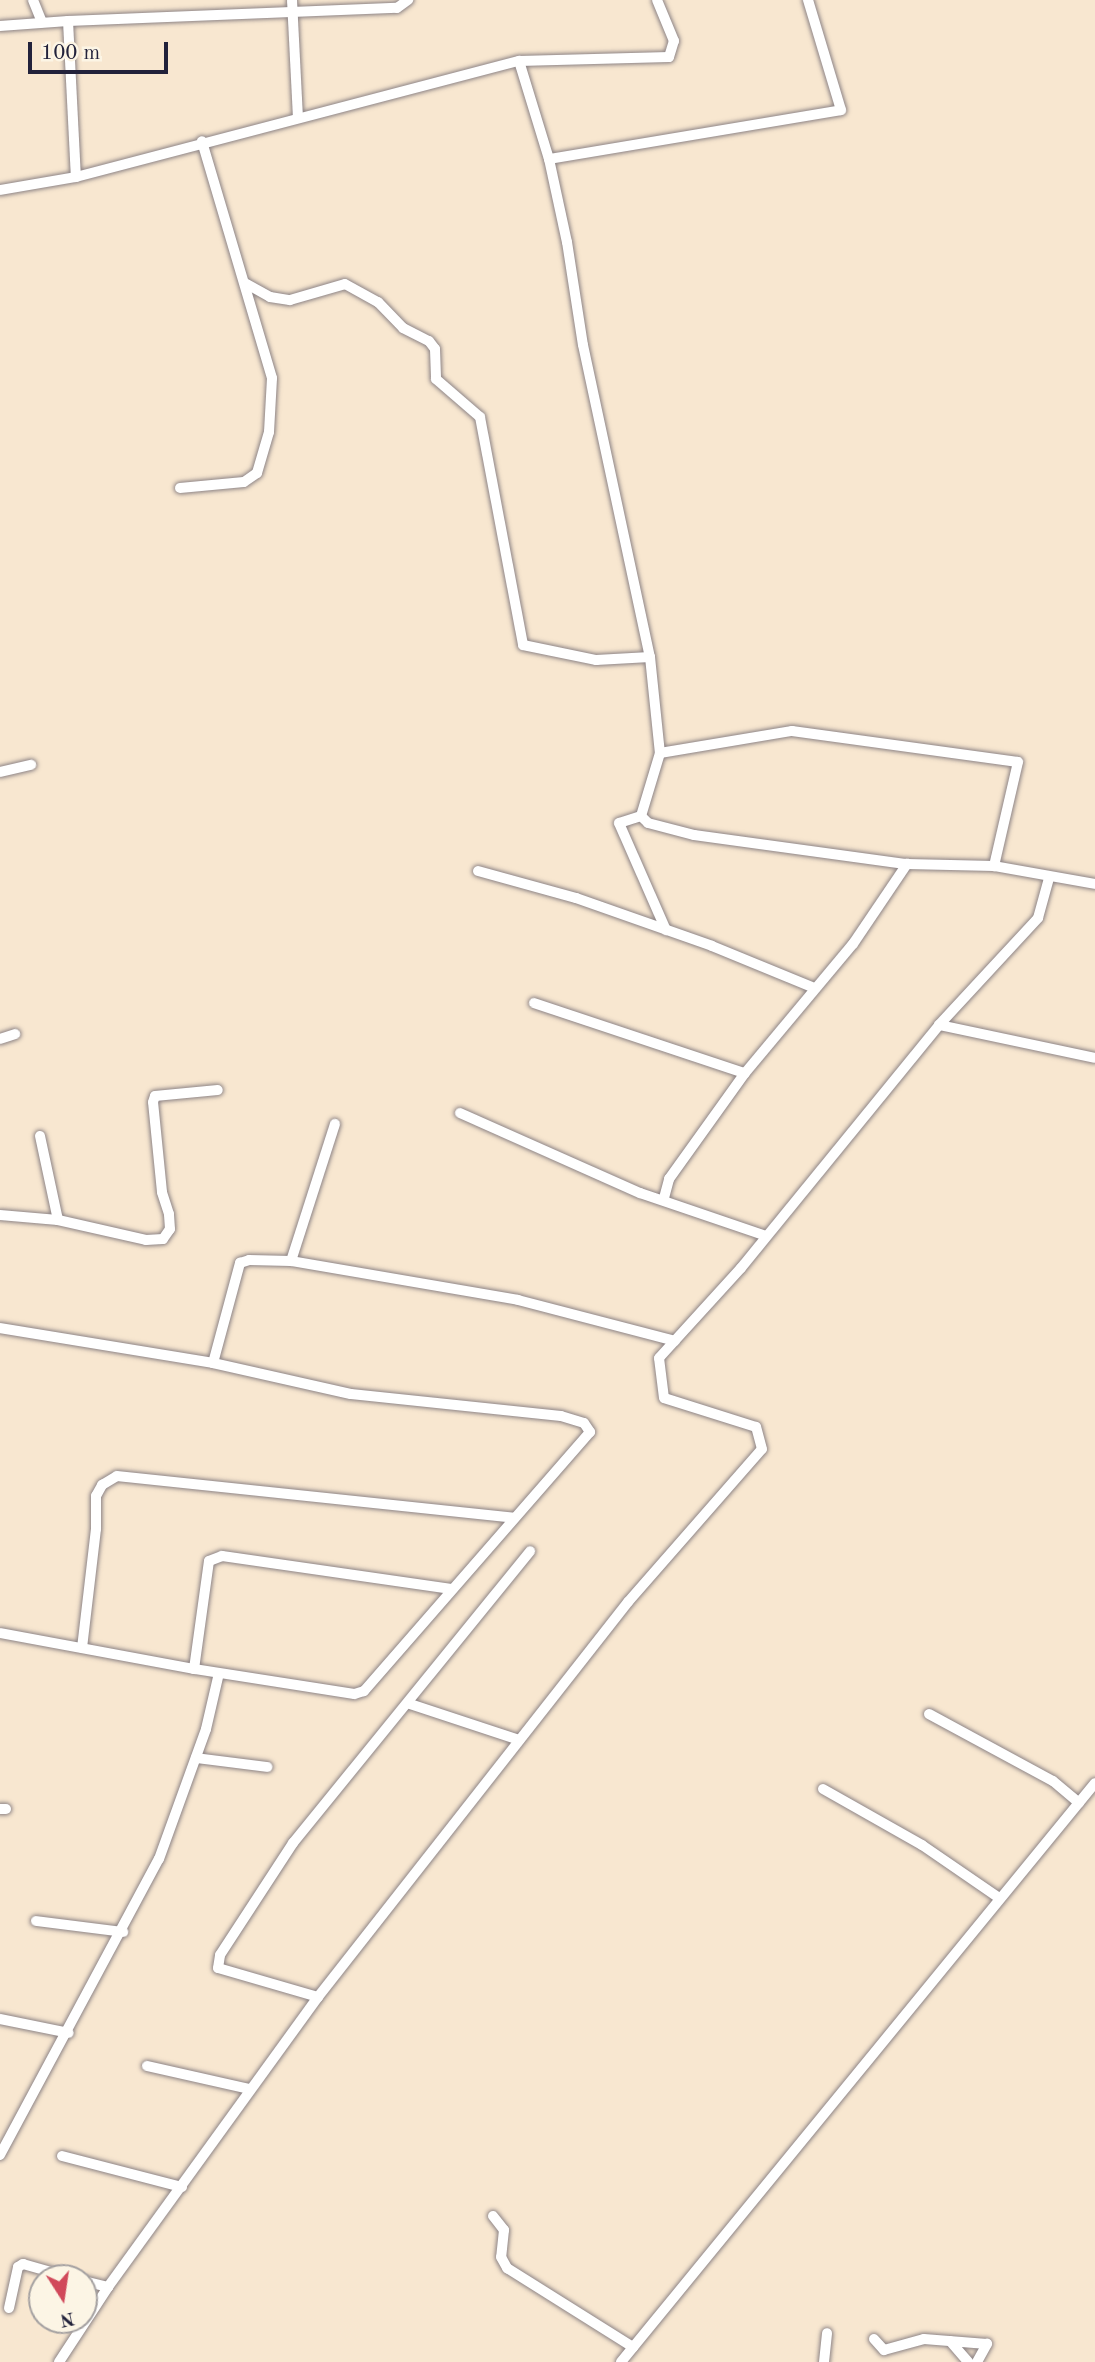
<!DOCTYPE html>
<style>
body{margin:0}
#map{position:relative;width:1095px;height:2362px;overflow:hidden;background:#f8e7d0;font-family:"Old Standard TT",serif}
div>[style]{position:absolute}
.roads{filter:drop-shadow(0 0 2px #8d8486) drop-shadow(0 0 2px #8d8486)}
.street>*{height:10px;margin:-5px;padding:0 5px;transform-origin:5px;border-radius:5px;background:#fff}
span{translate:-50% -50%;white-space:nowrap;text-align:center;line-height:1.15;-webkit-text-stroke:6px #fcf5e5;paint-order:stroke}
.north{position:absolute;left:28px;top:2264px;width:70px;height:70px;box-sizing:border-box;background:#fcf5e5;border:2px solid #a5a1a1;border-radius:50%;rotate:168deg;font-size:19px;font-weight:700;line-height:28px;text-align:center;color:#22223b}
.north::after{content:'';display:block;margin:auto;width:24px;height:32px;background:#d1495b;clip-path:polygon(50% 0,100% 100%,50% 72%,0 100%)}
.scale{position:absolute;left:28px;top:42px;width:140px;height:32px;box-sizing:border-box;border:4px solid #22223b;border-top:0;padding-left:9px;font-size:21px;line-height:24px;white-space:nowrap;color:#22223b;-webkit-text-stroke:5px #fcf5e5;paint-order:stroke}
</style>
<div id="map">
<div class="roads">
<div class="street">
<div style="left:33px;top:0;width:24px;rotate:68deg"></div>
<div style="left:292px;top:0;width:117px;rotate:87.1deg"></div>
<div style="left:68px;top:21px;width:329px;rotate:-2.3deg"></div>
<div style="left:397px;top:8px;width:14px;rotate:-36deg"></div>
<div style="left:0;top:26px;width:68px;rotate:-4.2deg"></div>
<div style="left:68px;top:21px;width:156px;rotate:87.1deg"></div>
<div style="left:519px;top:61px;width:102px;rotate:73deg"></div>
<div style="left:549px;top:159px;width:85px;rotate:77.8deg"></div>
<div style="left:567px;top:242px;width:104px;rotate:81.2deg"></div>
<div style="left:583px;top:345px;width:319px;rotate:77.9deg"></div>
<div style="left:650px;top:657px;width:97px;rotate:84.1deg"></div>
<div style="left:660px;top:753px;width:66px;rotate:106.8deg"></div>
<div style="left:641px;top:816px;width:10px;rotate:45deg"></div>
<div style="left:648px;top:823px;width:48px;rotate:14.6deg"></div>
<div style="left:694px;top:835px;width:215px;rotate:7.8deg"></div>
<div style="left:907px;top:864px;width:87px;rotate:1.3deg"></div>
<div style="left:994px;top:866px;width:103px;rotate:10.1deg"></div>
<div style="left:549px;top:159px;width:296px;rotate:-9.5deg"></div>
<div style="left:841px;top:110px;width:115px;rotate:-106.7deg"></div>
<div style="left:0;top:190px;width:77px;rotate:-9.7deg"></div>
<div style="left:76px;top:177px;width:458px;rotate:-14.7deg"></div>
<div style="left:519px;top:61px;width:150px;rotate:-1.5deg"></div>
<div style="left:669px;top:57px;width:17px;rotate:-73deg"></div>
<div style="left:674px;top:41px;width:44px;rotate:-112.5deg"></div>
<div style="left:245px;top:283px;width:29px;rotate:29deg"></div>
<div style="left:270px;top:297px;width:20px;rotate:9deg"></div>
<div style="left:290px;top:300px;width:57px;rotate:-16.2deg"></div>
<div style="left:345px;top:284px;width:38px;rotate:29deg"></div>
<div style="left:378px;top:302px;width:36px;rotate:46deg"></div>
<div style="left:403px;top:328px;width:29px;rotate:27deg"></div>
<div style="left:429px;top:341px;width:10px;rotate:53deg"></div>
<div style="left:435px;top:349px;width:30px;rotate:88deg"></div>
<div style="left:436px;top:379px;width:58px;rotate:40.8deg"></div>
<div style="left:480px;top:417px;width:232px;rotate:79.3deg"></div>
<div style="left:523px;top:645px;width:75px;rotate:11.6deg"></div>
<div style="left:596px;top:660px;width:54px;rotate:-3.2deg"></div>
<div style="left:180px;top:488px;width:64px;rotate:-5.4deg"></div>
<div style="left:244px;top:482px;width:16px;rotate:-35deg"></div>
<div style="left:257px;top:473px;width:43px;rotate:-73.7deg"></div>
<div style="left:269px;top:432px;width:54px;rotate:-86.8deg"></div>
<div style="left:272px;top:378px;width:247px;rotate:-106.5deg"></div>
<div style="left:660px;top:753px;width:134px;rotate:-9.5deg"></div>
<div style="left:792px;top:731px;width:228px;rotate:7.8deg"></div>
<div style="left:1018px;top:762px;width:107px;rotate:103deg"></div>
<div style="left:0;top:772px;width:32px;rotate:-13deg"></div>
<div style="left:641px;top:816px;width:23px;rotate:162deg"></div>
<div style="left:619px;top:823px;width:117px;rotate:66.3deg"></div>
<div style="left:478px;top:871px;width:102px;rotate:15.4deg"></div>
<div style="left:576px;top:898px;width:144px;rotate:19.4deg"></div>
<div style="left:712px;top:946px;width:108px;rotate:22.3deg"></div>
<div style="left:534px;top:1003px;width:222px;rotate:18.4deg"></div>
<div style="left:939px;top:1025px;width:159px;rotate:11.9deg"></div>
<div style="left:0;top:1039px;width:16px;rotate:-18deg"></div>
<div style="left:460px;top:1113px;width:197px;rotate:24deg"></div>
<div style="left:640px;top:1193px;width:133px;rotate:18.8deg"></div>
<div style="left:40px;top:1136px;width:86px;rotate:77.9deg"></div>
<div style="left:664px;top:1198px;width:20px;rotate:-75deg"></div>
<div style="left:669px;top:1179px;width:130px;rotate:-54.4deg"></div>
<div style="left:745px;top:1073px;width:168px;rotate:-50.1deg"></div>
<div style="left:853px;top:944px;width:97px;rotate:-56deg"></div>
<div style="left:0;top:1215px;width:58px;rotate:4.9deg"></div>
<div style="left:58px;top:1220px;width:90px;rotate:12.8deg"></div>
<div style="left:146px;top:1240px;width:17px;rotate:-3deg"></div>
<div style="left:163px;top:1239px;width:12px;rotate:-55deg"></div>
<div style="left:170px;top:1229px;width:15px;rotate:-94deg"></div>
<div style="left:169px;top:1214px;width:23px;rotate:-108deg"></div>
<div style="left:162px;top:1192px;width:90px;rotate:-95.7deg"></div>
<div style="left:153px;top:1102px;width:6px;rotate:-72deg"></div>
<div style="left:155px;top:1096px;width:63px;rotate:-5.4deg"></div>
<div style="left:291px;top:1261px;width:144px;rotate:-72.2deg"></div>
<div style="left:0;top:1328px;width:216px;rotate:9.3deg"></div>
<div style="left:213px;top:1363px;width:141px;rotate:12.7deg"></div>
<div style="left:351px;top:1394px;width:211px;rotate:6deg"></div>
<div style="left:561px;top:1416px;width:24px;rotate:17deg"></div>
<div style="left:584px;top:1423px;width:11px;rotate:56deg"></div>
<div style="left:590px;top:1432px;width:344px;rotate:131.1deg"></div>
<div style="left:364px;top:1691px;width:10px;rotate:163deg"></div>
<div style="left:354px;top:1694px;width:162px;rotate:-171.1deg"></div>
<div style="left:194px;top:1669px;width:197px;rotate:-169.5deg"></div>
<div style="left:213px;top:1363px;width:104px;rotate:-74.9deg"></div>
<div style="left:240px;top:1263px;width:9px;rotate:-18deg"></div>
<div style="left:249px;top:1260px;width:42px;rotate:1.4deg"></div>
<div style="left:291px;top:1261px;width:230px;rotate:9.7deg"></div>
<div style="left:518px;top:1300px;width:162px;rotate:14.6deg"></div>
<div style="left:82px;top:1648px;width:120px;rotate:-83.3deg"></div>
<div style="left:96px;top:1529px;width:33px;rotate:-90deg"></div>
<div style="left:96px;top:1496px;width:13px;rotate:-61deg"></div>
<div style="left:102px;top:1485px;width:17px;rotate:-31deg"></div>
<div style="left:117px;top:1476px;width:399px;rotate:6deg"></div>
<div style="left:194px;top:1669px;width:109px;rotate:-82.1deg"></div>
<div style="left:209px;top:1561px;width:14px;rotate:-21deg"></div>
<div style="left:222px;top:1556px;width:232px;rotate:8.2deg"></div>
<div style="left:410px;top:1704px;width:115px;rotate:18.3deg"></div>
<div style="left:929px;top:1714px;width:141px;rotate:28.4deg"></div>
<div style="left:1053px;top:1781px;width:34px;rotate:40deg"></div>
<div style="left:196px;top:1758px;width:72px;rotate:7.2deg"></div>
<div style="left:823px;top:1789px;width:114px;rotate:29.5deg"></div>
<div style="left:922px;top:1845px;width:93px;rotate:34.5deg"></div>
<div style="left:0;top:1809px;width:6px"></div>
<div style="left:36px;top:1921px;width:88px;rotate:7.2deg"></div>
<div style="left:318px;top:1997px;width:104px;rotate:-163.8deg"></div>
<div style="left:218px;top:1968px;width:13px;rotate:-81deg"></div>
<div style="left:220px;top:1955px;width:134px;rotate:-56.9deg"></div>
<div style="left:293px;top:1843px;width:376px;rotate:-50.9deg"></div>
<div style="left:0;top:2019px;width:70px;rotate:11.5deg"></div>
<div style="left:147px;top:2066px;width:105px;rotate:12.7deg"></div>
<div style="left:0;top:2155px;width:336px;rotate:-61.8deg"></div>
<div style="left:159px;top:1859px;width:138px;rotate:-70.1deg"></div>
<div style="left:206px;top:1729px;width:57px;rotate:-76.9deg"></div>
<div style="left:62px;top:2156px;width:124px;rotate:14.5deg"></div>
<div style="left:493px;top:2216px;width:18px;rotate:52deg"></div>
<div style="left:504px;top:2230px;width:27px;rotate:96deg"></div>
<div style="left:501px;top:2257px;width:13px;rotate:61deg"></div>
<div style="left:507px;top:2268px;width:149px;rotate:32.1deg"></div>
<div style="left:84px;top:2281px;width:25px;rotate:14deg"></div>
<div style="left:9px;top:2308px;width:42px;rotate:-77.6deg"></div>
<div style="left:18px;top:2267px;width:6px;rotate:-31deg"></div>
<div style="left:23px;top:2264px;width:51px;rotate:15.9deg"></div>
<div style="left:874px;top:2339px;width:15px;rotate:48deg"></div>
<div style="left:884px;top:2350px;width:41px;rotate:-15.4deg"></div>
<div style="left:924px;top:2339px;width:63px;rotate:4.5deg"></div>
<div style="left:950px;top:2341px;width:28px;rotate:49deg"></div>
<div style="left:59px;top:2362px;width:90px;rotate:-56.8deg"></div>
<div style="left:108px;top:2287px;width:358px;rotate:-54.1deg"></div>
<div style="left:318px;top:1997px;width:502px;rotate:-51.87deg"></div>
<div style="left:628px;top:1602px;width:203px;rotate:-48.8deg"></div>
<div style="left:762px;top:1449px;width:23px;rotate:-105deg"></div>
<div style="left:756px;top:1427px;width:96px;rotate:-162.5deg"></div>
<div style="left:664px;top:1398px;width:40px;rotate:-97.1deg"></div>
<div style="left:659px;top:1358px;width:122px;rotate:-47.7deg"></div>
<div style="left:741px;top:1268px;width:313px;rotate:-50.8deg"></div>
<div style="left:939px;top:1025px;width:146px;rotate:-47.2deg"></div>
<div style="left:1038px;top:918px;width:41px;rotate:-74.6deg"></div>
<div style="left:621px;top:2362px;width:748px;rotate:-50.69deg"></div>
<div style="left:824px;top:2362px;width:29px;rotate:-84deg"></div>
<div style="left:977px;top:2362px;width:21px;rotate:-61deg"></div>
</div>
</div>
<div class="north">N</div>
<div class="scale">100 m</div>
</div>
